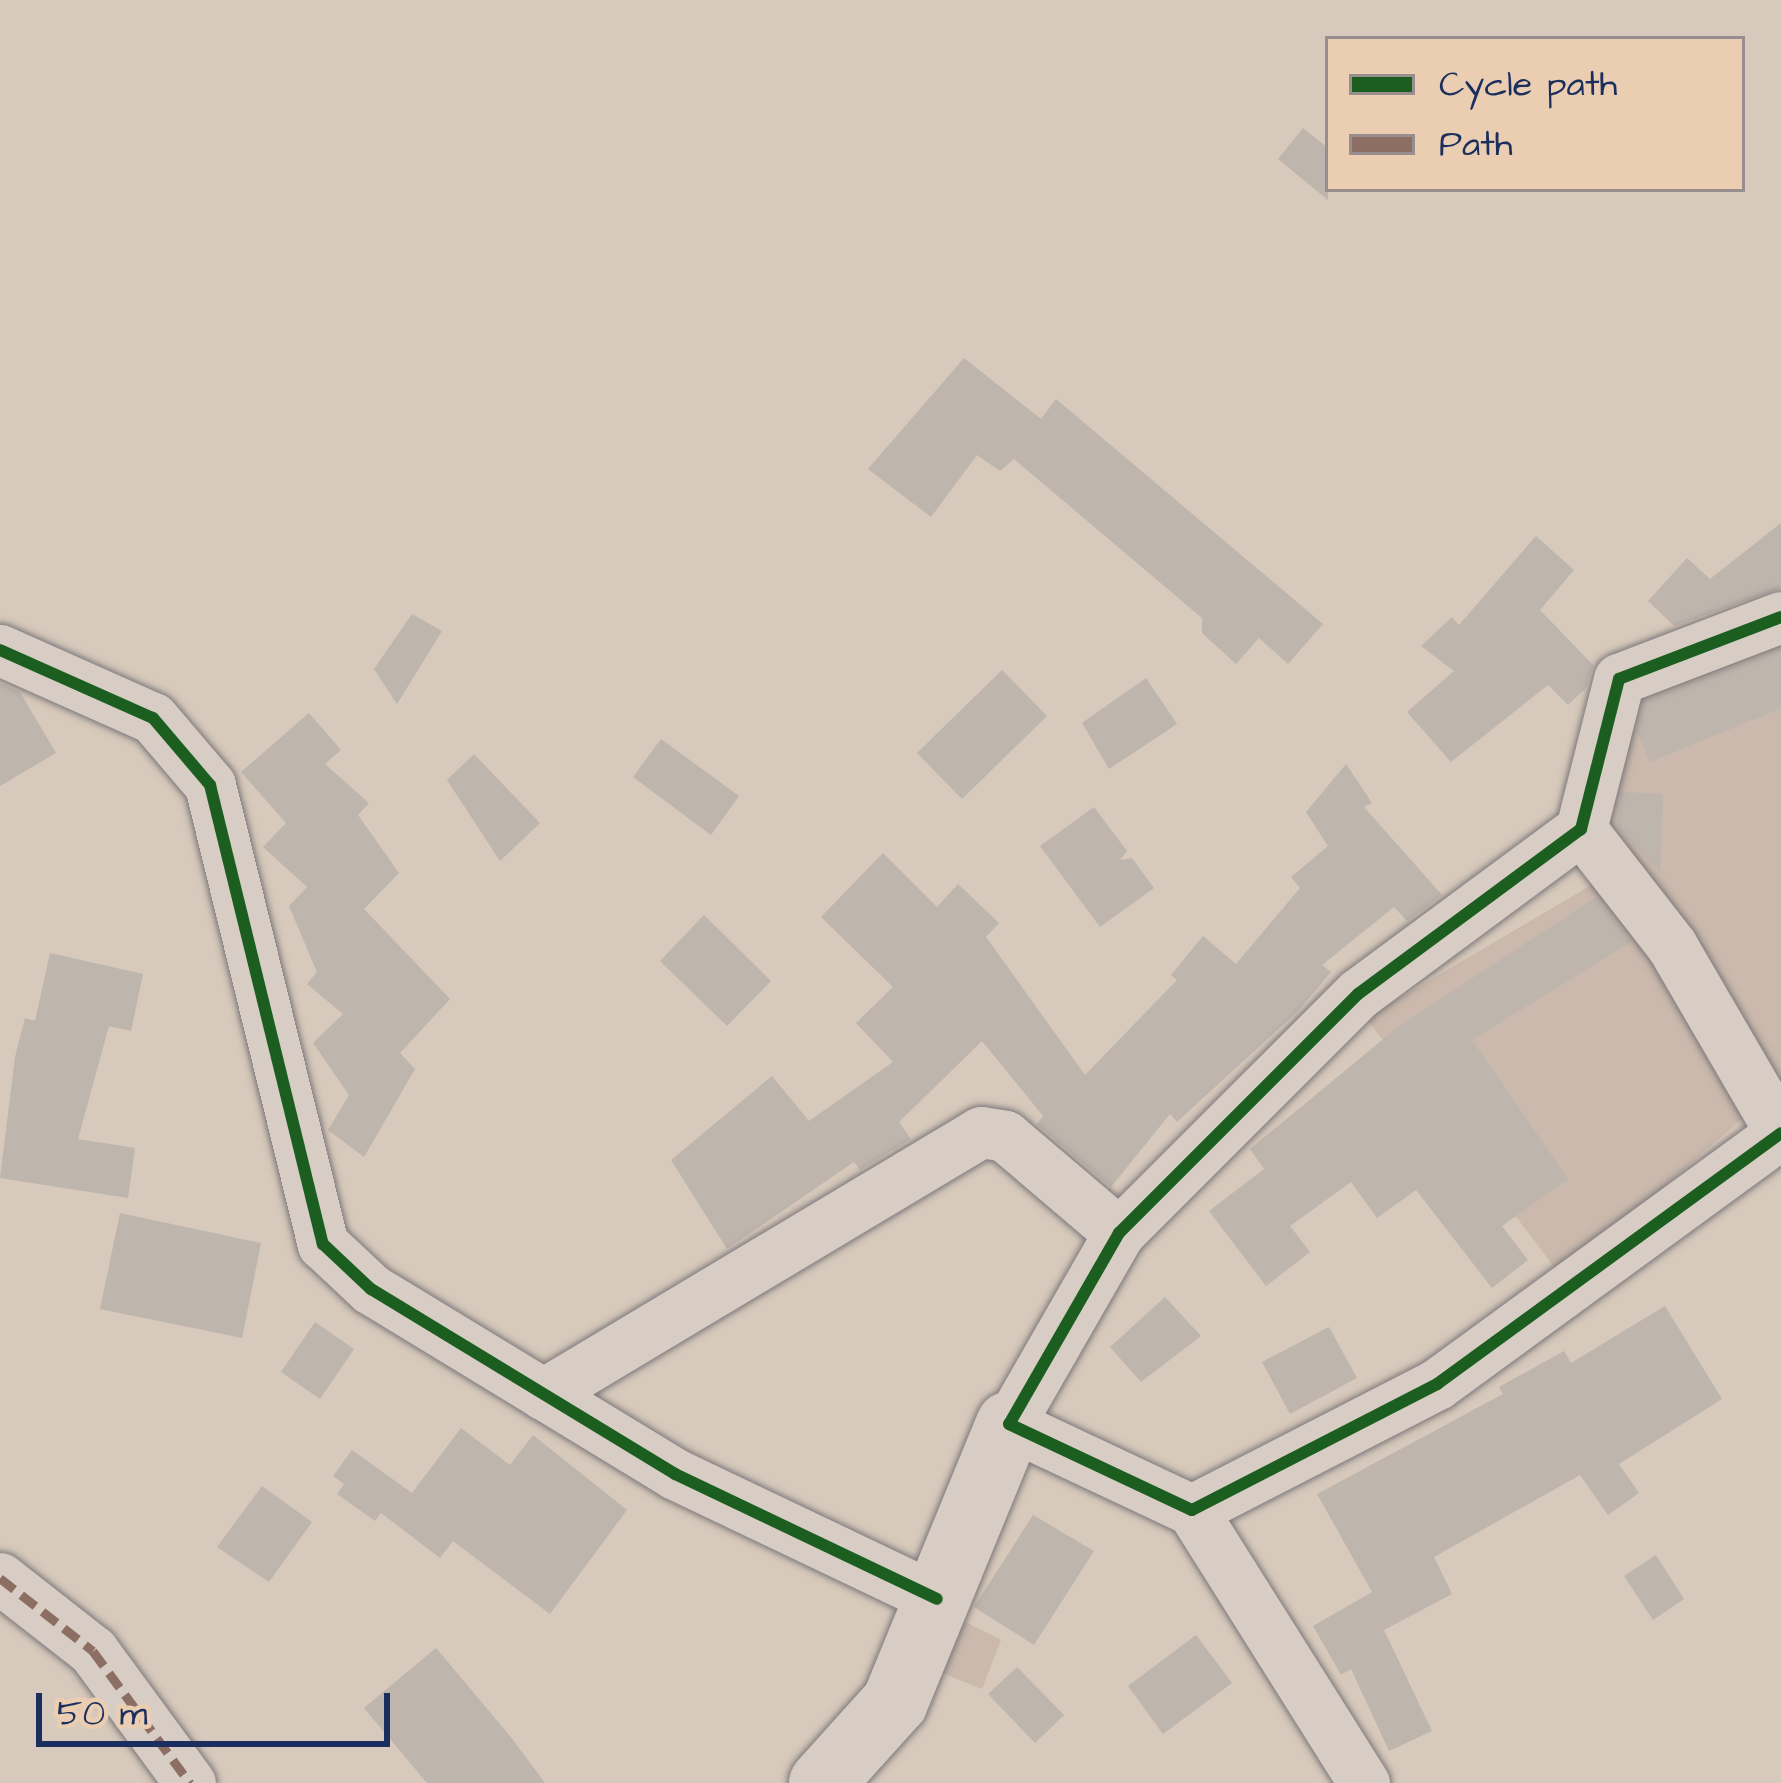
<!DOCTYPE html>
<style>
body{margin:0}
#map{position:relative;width:1781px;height:1783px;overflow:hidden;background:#d7c9bb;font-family:"Architects Daughter",sans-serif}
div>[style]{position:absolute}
.built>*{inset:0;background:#cab9ac}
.building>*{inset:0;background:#beb5ad}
.roads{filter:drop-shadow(0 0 3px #7c797c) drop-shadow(0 0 3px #7c797c)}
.street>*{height:51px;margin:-25.5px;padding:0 25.5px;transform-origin:25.5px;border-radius:25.5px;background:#d8cdc4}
.secondary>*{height:66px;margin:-33px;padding:0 33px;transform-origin:33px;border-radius:33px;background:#d8cdc4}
.quiet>*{height:9px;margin-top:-4.5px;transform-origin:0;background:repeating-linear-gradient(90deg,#8d6e63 0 18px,transparent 0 27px)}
.cycleway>*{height:12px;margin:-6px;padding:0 6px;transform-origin:6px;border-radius:6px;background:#1b5e20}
span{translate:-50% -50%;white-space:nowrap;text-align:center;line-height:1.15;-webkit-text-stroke:10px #ebceb2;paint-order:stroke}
.legend{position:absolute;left:1325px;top:36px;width:420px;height:156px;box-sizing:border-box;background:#ebceb2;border:3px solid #988e90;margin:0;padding:15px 21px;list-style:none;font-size:36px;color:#1b2f5e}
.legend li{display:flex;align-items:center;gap:24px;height:60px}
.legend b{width:60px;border:3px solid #988e90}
.scale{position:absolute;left:36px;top:1693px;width:354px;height:54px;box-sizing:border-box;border:6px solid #1b2f5e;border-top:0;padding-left:15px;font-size:36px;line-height:42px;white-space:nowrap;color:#1b2f5e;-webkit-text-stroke:9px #ebceb2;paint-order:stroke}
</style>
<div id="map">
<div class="built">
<div style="clip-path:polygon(1781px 636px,1781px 1085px,1561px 1276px,1366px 1018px,1603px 878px,1618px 700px)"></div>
<div style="clip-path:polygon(953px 1616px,1001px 1640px,982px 1689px,935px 1670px)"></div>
</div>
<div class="building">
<div style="clip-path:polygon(1303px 128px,1328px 148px,1328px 200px,1278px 159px)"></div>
<div style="clip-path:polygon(964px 358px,1041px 419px,1056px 399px,1323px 624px,1288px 664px,1259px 638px,1236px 664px,1202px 633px,1202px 618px,1014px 459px,1000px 471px,977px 455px,931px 517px,868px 469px)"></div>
<div style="clip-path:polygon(1781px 523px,1781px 588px,1674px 626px,1648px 601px,1687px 558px,1710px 579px)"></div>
<div style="clip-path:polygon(1536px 536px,1574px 570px,1540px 610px,1593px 665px,1586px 688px,1568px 705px,1548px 685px,1451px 762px,1407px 712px,1454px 671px,1421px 646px,1452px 617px,1459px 625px)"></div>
<div style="clip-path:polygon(412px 614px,442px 631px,397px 704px,374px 669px)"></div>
<div style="clip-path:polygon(1781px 649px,1781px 708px,1650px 762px,1637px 731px,1644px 701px)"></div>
<div style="clip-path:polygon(1002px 670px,1047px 716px,962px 799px,917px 753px)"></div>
<div style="clip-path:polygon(1146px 678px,1177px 724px,1109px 769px,1082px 723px)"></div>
<div style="clip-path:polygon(0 683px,20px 692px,56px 753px,0 786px)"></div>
<div style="clip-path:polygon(309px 713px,341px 750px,325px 764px,369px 803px,358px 815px,399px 873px,364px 909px,450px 999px,400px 1053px,415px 1069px,364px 1157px,328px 1130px,349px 1095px,313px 1043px,343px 1014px,307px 984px,317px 972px,289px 906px,307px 887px,263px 847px,286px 823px,241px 772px)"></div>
<div style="clip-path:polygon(661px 739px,739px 796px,711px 835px,633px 777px)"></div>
<div style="clip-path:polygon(474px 754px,540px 823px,500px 861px,447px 780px)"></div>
<div style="clip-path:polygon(1346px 764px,1372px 803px,1364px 807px,1442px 895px,1407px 921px,1394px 907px,1322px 965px,1331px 972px,1298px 1011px,1177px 1122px,1170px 1114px,1111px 1187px,1037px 1124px,1043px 1116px,982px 1041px,899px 1122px,911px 1139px,860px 1170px,854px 1162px,727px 1249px,671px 1160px,772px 1076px,809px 1121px,893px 1062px,856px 1023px,893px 987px,821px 917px,883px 853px,937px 907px,958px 884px,999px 923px,986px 937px,1085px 1075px,1177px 980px,1171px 975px,1203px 936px,1236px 964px,1300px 888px,1291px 877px,1328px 846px,1306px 812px)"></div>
<div style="clip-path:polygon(1621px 792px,1663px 794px,1660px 872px,1617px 827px)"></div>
<div style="clip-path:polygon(1094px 807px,1127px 851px,1120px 860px,1132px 858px,1154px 888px,1100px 927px,1040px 846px)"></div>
<div style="clip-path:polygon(1596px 897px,1631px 942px,1472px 1040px,1568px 1179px,1502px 1226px,1528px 1260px,1492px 1288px,1416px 1190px,1377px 1218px,1351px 1182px,1290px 1226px,1310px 1252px,1266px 1286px,1209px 1211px,1264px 1169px,1250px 1149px,1398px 1027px)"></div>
<div style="clip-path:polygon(704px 915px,771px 981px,727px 1026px,660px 961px)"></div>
<div style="clip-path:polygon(50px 953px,143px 974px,131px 1031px,109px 1026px,78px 1139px,135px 1148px,128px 1198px,0 1178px,15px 1057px,25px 1018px,35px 1021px)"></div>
<div style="clip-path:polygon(120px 1213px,261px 1243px,242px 1338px,100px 1309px)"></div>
<div style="clip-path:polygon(1165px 1297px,1201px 1336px,1141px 1382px,1110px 1347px)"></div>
<div style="clip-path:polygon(1665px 1306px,1722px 1399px,1619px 1464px,1639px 1493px,1608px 1515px,1580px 1475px,1434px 1557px,1452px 1594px,1384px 1630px,1432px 1731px,1389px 1751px,1351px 1669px,1341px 1675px,1313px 1626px,1372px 1592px,1317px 1494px,1503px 1394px,1499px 1387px,1564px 1351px,1571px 1363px)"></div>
<div style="clip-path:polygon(315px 1322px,354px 1349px,320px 1399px,281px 1372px)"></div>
<div style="clip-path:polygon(1329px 1327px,1357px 1378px,1290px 1414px,1262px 1362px)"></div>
<div style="clip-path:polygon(461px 1428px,510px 1465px,533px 1435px,627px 1510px,550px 1614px,453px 1541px,440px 1558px,381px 1513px,375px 1521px,337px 1494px,344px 1484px,333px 1476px,352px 1450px,412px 1493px)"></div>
<div style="clip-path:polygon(262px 1486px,312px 1522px,269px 1582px,217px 1547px)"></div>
<div style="clip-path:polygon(1033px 1515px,1094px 1551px,1034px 1645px,974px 1607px)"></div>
<div style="clip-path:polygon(1656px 1555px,1684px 1599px,1653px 1620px,1624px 1576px)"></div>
<div style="clip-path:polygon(1196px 1635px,1232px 1683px,1163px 1734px,1128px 1686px)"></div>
<div style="clip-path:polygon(436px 1648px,510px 1736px,545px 1783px,427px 1783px,364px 1708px)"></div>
<div style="clip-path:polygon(1017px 1667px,1064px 1715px,1035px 1743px,988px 1694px)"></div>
</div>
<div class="roads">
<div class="street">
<div style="left:1781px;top:617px;width:173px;rotate:159.1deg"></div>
<div style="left:1619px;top:679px;width:155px;rotate:104.2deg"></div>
<div style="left:1581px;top:829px;width:277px;rotate:143.5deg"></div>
<div style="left:1358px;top:994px;width:338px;rotate:135deg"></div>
<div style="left:1119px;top:1233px;width:220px;rotate:119.9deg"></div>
<div style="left:1009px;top:1424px;width:202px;rotate:25.2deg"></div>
<div style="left:1192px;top:1510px;width:276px;rotate:-27.2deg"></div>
<div style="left:1437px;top:1384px;width:426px;rotate:-36.1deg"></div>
<div style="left:0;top:650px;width:167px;rotate:24deg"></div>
<div style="left:153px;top:718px;width:88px;rotate:49.6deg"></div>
<div style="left:210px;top:785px;width:473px;rotate:76.2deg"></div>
<div style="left:323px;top:1244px;width:66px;rotate:43.2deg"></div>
<div style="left:371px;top:1289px;width:356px;rotate:31.3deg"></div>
<div style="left:675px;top:1474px;width:290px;rotate:25.5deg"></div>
<div style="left:1581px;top:829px;width:148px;rotate:52.1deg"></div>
<div style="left:1672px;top:946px;width:216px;rotate:59.8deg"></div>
<div style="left:543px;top:1394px;width:510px;rotate:-30.89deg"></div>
<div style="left:981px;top:1132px;width:24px;rotate:9deg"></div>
<div style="left:1005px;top:1136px;width:150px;rotate:40.4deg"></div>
<div style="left:1192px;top:1510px;width:323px;rotate:57.8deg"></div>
<div style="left:0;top:1578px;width:118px;rotate:38.1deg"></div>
<div style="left:93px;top:1651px;width:164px;rotate:53.7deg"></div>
</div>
<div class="secondary">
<div style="left:822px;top:1783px;width:109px;rotate:-48deg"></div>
<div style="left:895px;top:1702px;width:300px;rotate:-67.7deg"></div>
</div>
</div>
<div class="quiet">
<div style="left:0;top:1578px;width:118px;rotate:38.1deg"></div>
<div style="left:93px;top:1651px;width:164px;rotate:53.7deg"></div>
</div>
<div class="cycleway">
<div style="left:1781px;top:617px;width:173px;rotate:159.1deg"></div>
<div style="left:1619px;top:679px;width:155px;rotate:104.2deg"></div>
<div style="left:1581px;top:829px;width:277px;rotate:143.5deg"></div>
<div style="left:1358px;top:994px;width:338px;rotate:135deg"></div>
<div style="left:1119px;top:1233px;width:220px;rotate:119.9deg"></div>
<div style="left:1009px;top:1424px;width:202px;rotate:25.2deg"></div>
<div style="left:1192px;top:1510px;width:276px;rotate:-27.2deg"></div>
<div style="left:1437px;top:1384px;width:426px;rotate:-36.1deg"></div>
<div style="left:0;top:650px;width:167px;rotate:24deg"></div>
<div style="left:153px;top:718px;width:88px;rotate:49.6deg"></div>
<div style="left:210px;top:785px;width:473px;rotate:76.2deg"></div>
<div style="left:323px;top:1244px;width:66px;rotate:43.2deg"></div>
<div style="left:371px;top:1289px;width:356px;rotate:31.3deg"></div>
<div style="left:675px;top:1474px;width:290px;rotate:25.5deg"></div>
</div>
<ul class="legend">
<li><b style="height:15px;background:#1b5e20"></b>Cycle path</li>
<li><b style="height:15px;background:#8d6e63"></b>Path</li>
</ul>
<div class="scale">50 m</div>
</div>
